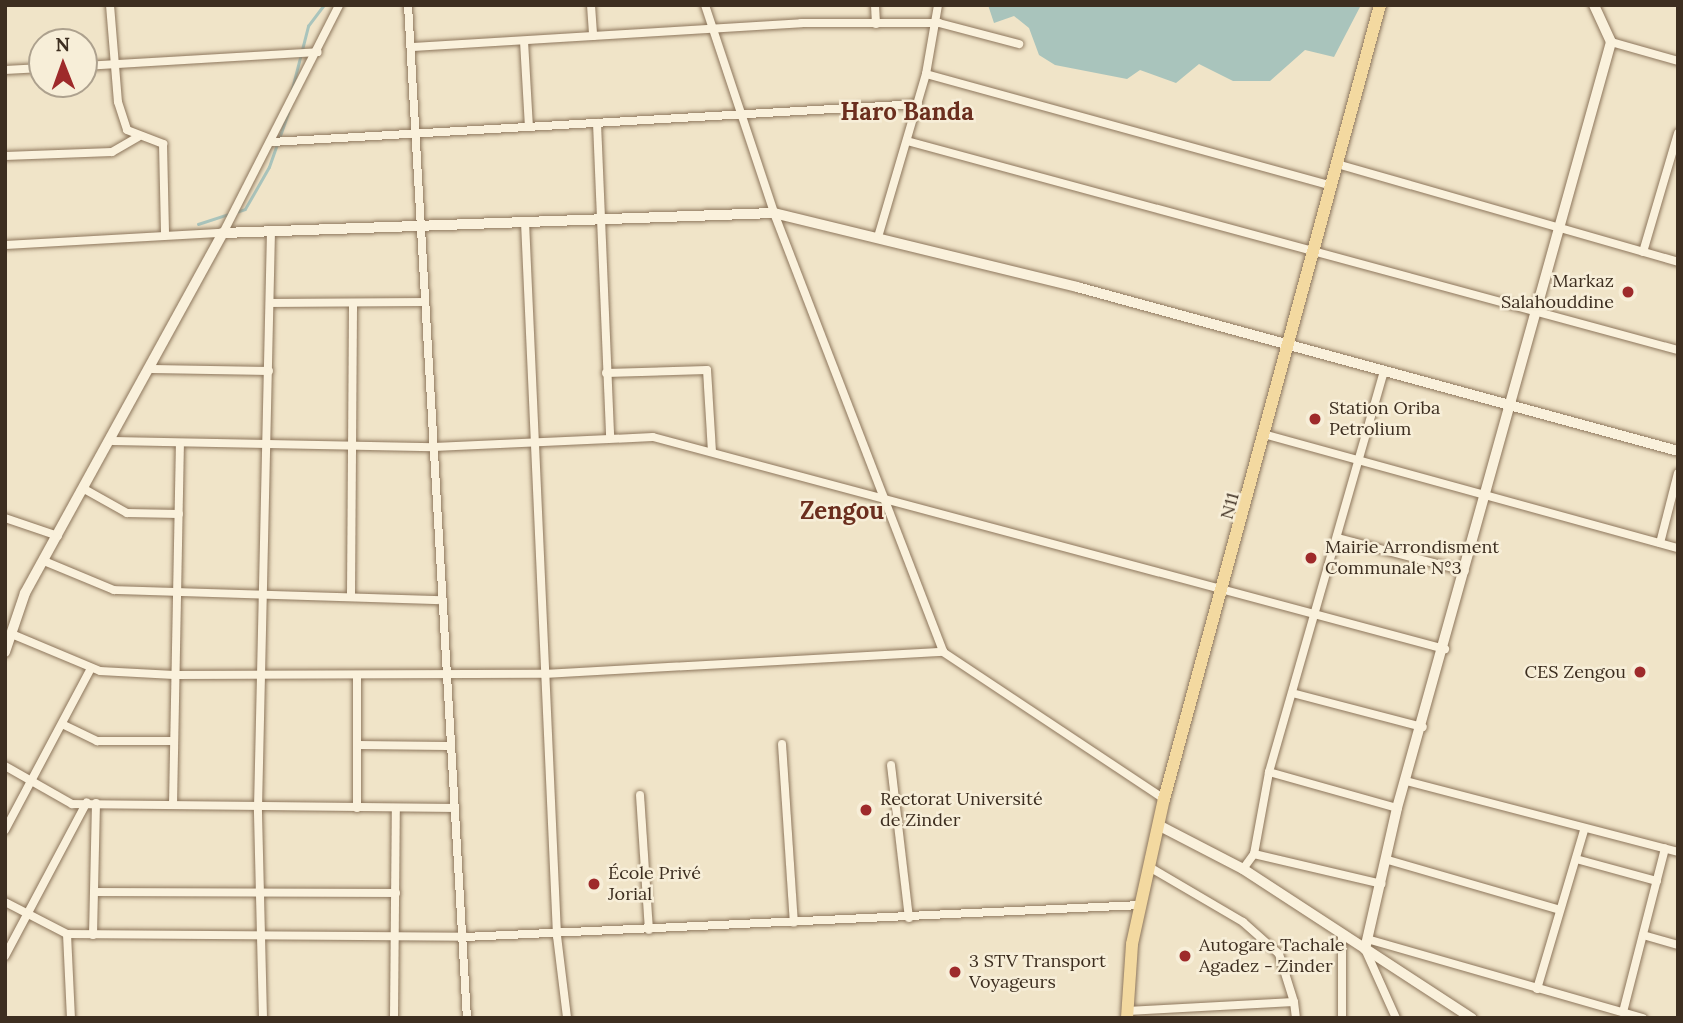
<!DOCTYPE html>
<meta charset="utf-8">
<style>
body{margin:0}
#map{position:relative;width:1683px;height:1023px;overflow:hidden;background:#f0e4c8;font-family:Lora,serif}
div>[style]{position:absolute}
.water>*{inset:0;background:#a9c4bc}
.stream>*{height:2.5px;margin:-1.25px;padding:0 1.25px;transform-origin:1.25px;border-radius:1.25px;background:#a9c4bc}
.roads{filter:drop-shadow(0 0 2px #8d765c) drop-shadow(0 0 2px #8d765c)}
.street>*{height:8px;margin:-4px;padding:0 4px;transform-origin:4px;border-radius:4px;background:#faf1dc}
.secondary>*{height:10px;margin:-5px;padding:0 5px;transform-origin:5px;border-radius:5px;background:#faf1dc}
.primary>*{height:12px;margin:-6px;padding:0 6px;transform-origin:6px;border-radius:6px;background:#f3d9a0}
.dots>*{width:19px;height:19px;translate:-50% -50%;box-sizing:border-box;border:4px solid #f7eed8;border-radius:50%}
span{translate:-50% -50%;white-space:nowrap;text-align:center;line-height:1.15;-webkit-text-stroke:5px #f7eed8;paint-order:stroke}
.poi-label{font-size:18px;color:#3d2e20}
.right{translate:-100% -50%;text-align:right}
.left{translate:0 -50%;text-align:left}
.street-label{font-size:18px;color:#3d2e20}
.district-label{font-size:24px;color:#6b2e1e;font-weight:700}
.frame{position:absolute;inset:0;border:7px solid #3d2e20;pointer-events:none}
.north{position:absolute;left:28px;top:28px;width:70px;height:70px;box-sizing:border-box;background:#f7eed8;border:2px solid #ada18e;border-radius:50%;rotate:359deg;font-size:19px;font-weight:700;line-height:28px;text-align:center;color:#3d2e20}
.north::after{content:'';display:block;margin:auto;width:24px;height:32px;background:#9e2a2b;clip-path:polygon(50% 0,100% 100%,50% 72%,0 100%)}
</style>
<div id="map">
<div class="water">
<div style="clip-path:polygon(988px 5px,1361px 5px,1334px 57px,1305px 50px,1270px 81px,1233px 81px,1199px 64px,1176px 83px,1140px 70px,1127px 79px,1055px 65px,1039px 55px,1029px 28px,1014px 16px,994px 23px)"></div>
</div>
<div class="stream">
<div style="left:292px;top:89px;width:65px;rotate:-75.7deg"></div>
<div style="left:308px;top:26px;width:26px;rotate:-53deg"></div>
<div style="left:236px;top:212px;width:9px;rotate:-18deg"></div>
<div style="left:245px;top:209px;width:48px;rotate:-60.3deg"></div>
<div style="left:269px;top:167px;width:57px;rotate:-70.6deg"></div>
<div style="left:198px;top:224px;width:33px;rotate:-18deg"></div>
</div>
<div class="roads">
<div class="street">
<div style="left:110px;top:5px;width:97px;rotate:85.3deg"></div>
<div style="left:118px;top:102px;width:29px;rotate:72deg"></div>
<div style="left:127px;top:130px;width:39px;rotate:21deg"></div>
<div style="left:163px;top:144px;width:91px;rotate:88.7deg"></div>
<div style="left:408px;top:5px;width:1015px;rotate:86.67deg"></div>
<div style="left:591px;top:5px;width:31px;rotate:86deg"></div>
<div style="left:705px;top:5px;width:219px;rotate:71.6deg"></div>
<div style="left:774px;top:213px;width:470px;rotate:68.9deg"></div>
<div style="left:943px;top:652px;width:265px;rotate:33.6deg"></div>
<div style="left:875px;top:5px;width:19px;rotate:87deg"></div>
<div style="left:524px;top:41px;width:86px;rotate:86.7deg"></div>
<div style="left:1611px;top:42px;width:70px;rotate:15.8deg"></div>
<div style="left:413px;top:47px;width:389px;rotate:-3.5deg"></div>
<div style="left:801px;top:23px;width:138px"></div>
<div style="left:939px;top:23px;width:83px;rotate:14.7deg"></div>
<div style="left:84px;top:66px;width:234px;rotate:-3.4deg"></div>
<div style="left:5px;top:70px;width:37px;rotate:-3deg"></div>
<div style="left:926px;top:74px;width:421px;rotate:15.4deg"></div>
<div style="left:597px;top:123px;width:313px;rotate:87.6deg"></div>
<div style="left:907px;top:141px;width:799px;rotate:15.17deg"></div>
<div style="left:272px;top:142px;width:647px;rotate:-3.37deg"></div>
<div style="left:5px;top:156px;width:107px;rotate:-2.1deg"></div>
<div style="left:112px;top:152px;width:30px;rotate:-30deg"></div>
<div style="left:1337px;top:164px;width:355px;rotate:16deg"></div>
<div style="left:525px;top:222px;width:715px;rotate:87.43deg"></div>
<div style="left:557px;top:936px;width:83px;rotate:83deg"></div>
<div style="left:878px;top:237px;width:170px;rotate:-73.6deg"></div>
<div style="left:926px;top:74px;width:70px;rotate:-80.1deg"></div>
<div style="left:5px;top:245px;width:218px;rotate:-3.2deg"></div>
<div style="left:223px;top:233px;width:256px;rotate:-63deg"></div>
<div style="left:1643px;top:252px;width:124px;rotate:-73.6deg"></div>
<div style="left:270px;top:303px;width:153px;rotate:-0.4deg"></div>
<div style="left:152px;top:369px;width:117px;rotate:1deg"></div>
<div style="left:606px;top:373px;width:101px;rotate:-1.7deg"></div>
<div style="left:707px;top:370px;width:82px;rotate:86.5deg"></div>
<div style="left:1267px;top:435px;width:426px;rotate:15.4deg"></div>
<div style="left:113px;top:441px;width:321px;rotate:1.1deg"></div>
<div style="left:434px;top:447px;width:219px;rotate:-2.6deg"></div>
<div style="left:653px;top:437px;width:820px;rotate:14.99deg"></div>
<div style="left:86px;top:490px;width:47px;rotate:29.3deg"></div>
<div style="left:127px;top:513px;width:52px;rotate:1.1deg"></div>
<div style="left:5px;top:518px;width:56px;rotate:18.8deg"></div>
<div style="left:1338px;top:538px;width:131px;rotate:14.6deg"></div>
<div style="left:1660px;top:543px;width:72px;rotate:-75.6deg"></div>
<div style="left:44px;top:561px;width:76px;rotate:22.5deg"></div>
<div style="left:114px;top:590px;width:324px;rotate:1.8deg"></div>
<div style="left:351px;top:594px;width:291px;rotate:-89.6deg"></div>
<div style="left:14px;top:635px;width:93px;rotate:22.7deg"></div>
<div style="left:100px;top:671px;width:74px;rotate:3.1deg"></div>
<div style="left:174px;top:675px;width:370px;rotate:-0.2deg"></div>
<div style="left:544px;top:674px;width:400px;rotate:-3.2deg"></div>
<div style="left:357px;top:677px;width:131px;rotate:90deg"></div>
<div style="left:1296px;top:694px;width:131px;rotate:14.6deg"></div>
<div style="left:64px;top:725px;width:37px;rotate:26deg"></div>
<div style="left:97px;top:741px;width:76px"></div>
<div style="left:782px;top:744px;width:179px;rotate:86.2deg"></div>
<div style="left:358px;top:745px;width:89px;rotate:0.6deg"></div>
<div style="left:891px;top:765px;width:154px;rotate:83.3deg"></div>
<div style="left:5px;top:766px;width:77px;rotate:29.6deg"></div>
<div style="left:72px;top:804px;width:381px;rotate:0.6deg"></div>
<div style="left:1269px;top:772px;width:133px;rotate:15.7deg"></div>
<div style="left:1406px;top:781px;width:281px;rotate:14.6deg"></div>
<div style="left:640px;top:795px;width:135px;rotate:86.2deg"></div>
<div style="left:173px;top:805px;width:360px;rotate:-88.9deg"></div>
<div style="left:5px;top:830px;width:183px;rotate:-62deg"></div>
<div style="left:1254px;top:854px;width:131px;rotate:13.2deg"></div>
<div style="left:1576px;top:859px;width:84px;rotate:15.2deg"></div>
<div style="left:1388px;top:860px;width:179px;rotate:16.2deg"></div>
<div style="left:1151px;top:868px;width:107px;rotate:30.4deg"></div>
<div style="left:1243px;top:922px;width:48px;rotate:41.6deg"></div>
<div style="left:1279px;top:954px;width:50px;rotate:72.6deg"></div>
<div style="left:1243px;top:869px;width:19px;rotate:-54deg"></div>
<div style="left:1254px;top:854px;width:83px;rotate:-79.6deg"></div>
<div style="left:1269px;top:772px;width:417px;rotate:-74deg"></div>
<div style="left:94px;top:892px;width:302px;rotate:0.2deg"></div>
<div style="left:5px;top:902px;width:70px;rotate:27.3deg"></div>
<div style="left:67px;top:934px;width:398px;rotate:0.4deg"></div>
<div style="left:465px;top:937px;width:676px;rotate:-2.71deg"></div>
<div style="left:67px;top:934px;width:84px;rotate:87.3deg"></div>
<div style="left:1342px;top:934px;width:84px;rotate:90deg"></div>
<div style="left:93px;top:935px;width:132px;rotate:-88.7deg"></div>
<div style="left:1643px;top:935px;width:36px;rotate:16deg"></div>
<div style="left:1367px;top:939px;width:287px;rotate:16deg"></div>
<div style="left:1365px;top:949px;width:76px;rotate:65.8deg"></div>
<div style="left:5px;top:956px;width:174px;rotate:-62deg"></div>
<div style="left:1537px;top:989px;width:166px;rotate:-73.5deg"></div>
<div style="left:1127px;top:1011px;width:167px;rotate:-3.1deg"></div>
<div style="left:1294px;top:1002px;width:16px;rotate:83deg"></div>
<div style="left:1623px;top:1012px;width:169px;rotate:-75.6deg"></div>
<div style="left:263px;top:1018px;width:210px;rotate:-91.4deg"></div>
<div style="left:258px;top:808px;width:577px;rotate:-88.71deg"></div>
<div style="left:394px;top:1018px;width:210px;rotate:-89.5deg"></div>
</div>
<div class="secondary">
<div style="left:5px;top:652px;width:62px;rotate:-71.3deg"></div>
<div style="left:25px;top:593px;width:411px;rotate:-61.2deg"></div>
<div style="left:223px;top:233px;width:551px;rotate:-2.08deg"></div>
<div style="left:774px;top:213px;width:312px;rotate:13.7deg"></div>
<div style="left:1077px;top:287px;width:623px;rotate:15.26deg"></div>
<div style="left:1160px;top:826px;width:93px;rotate:27.4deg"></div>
<div style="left:1243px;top:869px;width:273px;rotate:33.1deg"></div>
<div style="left:1365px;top:949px;width:145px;rotate:-77.2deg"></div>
<div style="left:1397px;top:808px;width:795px;rotate:-74.39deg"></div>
<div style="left:1611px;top:42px;width:41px;rotate:-114.7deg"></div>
</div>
<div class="primary">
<div style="left:1127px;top:1018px;width:74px;rotate:-86.1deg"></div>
<div style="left:1132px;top:944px;width:148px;rotate:-77.6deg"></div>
<div style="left:1164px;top:799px;width:823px;rotate:-74.78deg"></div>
</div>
</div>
<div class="dots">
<div style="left:1628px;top:292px;background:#9e2a2b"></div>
<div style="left:1315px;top:419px;background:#9e2a2b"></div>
<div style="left:1311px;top:558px;background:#9e2a2b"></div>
<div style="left:1640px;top:672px;background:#9e2a2b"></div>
<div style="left:866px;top:810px;background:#9e2a2b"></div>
<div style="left:594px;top:884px;background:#9e2a2b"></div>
<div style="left:1185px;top:956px;background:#9e2a2b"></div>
<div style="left:955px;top:972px;background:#9e2a2b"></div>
</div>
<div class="poi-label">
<span class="right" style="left:1614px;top:292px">Markaz<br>Salahouddine</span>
<span class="left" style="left:1329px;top:419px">Station Oriba<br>Petrolium</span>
<span class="left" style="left:1325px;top:558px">Mairie Arrondisment<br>Communale N°3</span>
<span class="right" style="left:1626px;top:672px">CES Zengou</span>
<span class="left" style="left:880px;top:810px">Rectorat Université<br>de Zinder</span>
<span class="left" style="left:608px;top:884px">École Privé<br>Jorial</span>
<span class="left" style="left:1199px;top:956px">Autogare Tachale<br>Agadez - Zinder</span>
<span class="left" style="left:969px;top:972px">3 STV Transport<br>Voyageurs</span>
</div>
<div class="street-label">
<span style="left:1230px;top:506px;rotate:-75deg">N11</span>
</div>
<div class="district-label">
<span style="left:907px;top:112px">Haro Banda</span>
<span style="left:842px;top:511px">Zengou</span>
</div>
<div class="frame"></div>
<div class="north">N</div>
</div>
